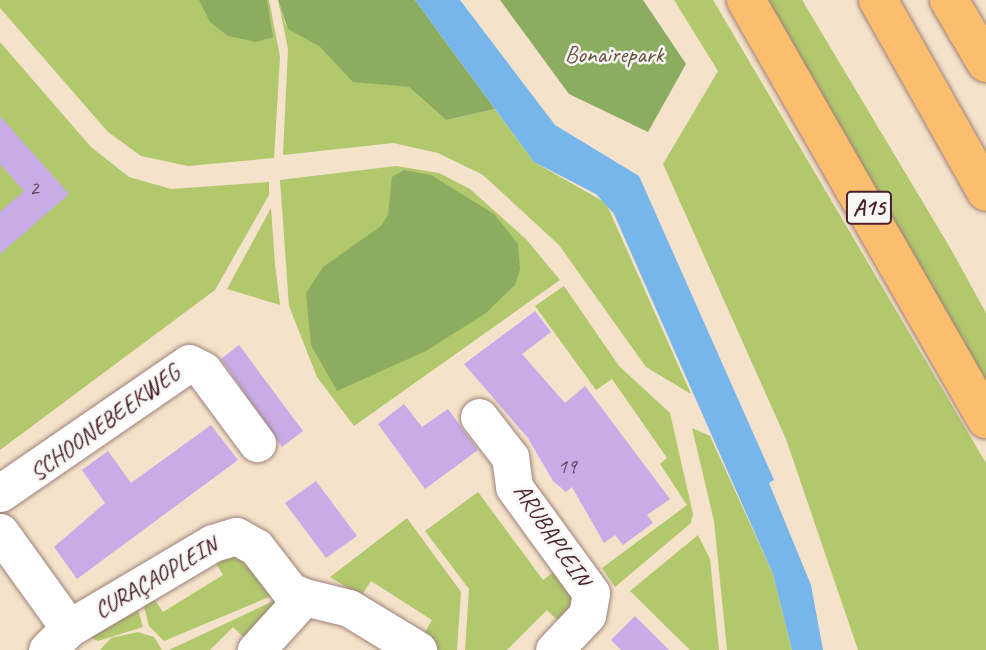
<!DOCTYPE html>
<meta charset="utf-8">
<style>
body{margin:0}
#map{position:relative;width:986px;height:650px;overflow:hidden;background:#f4e2ca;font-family:Caveat,sans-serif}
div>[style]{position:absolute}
.green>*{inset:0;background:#b1c86d}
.forest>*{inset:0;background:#8cac60}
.water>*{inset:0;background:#77b6eb}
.building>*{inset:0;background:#c7ace8}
.roads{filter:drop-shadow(0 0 2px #9f807a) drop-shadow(0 0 2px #9f807a)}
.minor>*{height:37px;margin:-18.5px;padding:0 18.5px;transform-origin:18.5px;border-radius:18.5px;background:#fff}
.highway>*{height:38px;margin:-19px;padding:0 19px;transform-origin:19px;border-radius:19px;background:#fbbd6e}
span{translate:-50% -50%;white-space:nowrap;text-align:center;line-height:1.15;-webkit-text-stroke:5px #f6f6f2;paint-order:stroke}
.number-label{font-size:21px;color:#69425a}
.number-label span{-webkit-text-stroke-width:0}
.shield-label span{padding:2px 5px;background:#f6f6f2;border:2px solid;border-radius:5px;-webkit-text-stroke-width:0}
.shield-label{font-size:23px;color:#4a1f2b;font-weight:700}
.park-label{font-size:24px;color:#69523f}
.street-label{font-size:24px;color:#4a1f2b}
</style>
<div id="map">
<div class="green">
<div style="clip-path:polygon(0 0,269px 0,280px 57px,274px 158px,188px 166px,141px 156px,108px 132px,0 8px)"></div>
<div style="clip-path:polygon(278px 0,286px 25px,319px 46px,353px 81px,409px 87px,446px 120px,495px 109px,534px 162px,606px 203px,691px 394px,646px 367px,559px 245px,483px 175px,438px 153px,393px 143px,283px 155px,288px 49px)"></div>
<div style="clip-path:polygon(674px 0,713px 0,986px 463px,986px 650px,858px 650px,786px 439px,663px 164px,718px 71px)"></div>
<div style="clip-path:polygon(757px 0,802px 0,952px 251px,986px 313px,986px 397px)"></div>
<div style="clip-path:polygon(0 42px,91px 147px,129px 177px,171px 189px,269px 182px,269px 195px,215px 290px,0 450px)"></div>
<div style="clip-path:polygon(396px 166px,439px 173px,470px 189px,526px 239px,560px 280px,354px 426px,317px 377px,289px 306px,280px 180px)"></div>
<div style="clip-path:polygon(271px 208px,275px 264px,280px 305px,227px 289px)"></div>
<div style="clip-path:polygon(564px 286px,619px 366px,670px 413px,693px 514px,691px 523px,615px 587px,602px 568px,687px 505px,660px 464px,667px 458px,612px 379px,596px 390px,535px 306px)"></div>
<div style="clip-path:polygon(692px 428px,710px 436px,773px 574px,792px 650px,727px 650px,714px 521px)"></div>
<div style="clip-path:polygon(478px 492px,543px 580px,563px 565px,577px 590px,563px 626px,547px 610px,507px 650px,465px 650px,469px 589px,425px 531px)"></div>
<div style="clip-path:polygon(407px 518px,461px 592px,457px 650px,438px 650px,421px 639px,432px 620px,371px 581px,361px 596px,330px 577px)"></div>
<div style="clip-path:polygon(698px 535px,710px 559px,719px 650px,690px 650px,630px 591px)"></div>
<div style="clip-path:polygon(231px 547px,281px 592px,164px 641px,149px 626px,142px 599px,150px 593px,163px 612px,223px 575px,211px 555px)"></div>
<div style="clip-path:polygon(284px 596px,249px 643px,233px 627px,210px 650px,169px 650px)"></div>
<div style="clip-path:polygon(136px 603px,143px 627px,98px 641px,90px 637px)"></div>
<div style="clip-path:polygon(138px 632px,154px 637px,162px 650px,100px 650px,111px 638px)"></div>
</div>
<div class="forest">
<div style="clip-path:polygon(199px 0,267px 0,273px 37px,256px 42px,228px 36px,210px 22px)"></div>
<div style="clip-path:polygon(278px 0,415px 0,495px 109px,446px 120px,409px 87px,353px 82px,319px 46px,288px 29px)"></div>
<div style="clip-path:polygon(500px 0,643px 0,686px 64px,648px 132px,569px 94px)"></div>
<div style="clip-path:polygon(404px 170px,431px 175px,494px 214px,518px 244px,520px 269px,515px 285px,486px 313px,426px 351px,337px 391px,311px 345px,306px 293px,323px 267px,381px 226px,388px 215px,392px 177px)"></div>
</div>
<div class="water">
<div style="clip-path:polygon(415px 0,460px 0,555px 125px,639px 176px,774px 480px,769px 483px,811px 585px,823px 650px,792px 650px,773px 574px,614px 214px,596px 194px,534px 162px)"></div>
</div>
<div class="building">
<div style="clip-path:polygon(0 116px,69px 194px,0 254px,0 212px,24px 191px,0 164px)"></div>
<div style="clip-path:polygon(535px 311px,551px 332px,522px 354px,565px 403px,585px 386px,670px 499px,647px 515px,653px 523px,623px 545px,615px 535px,604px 543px,572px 487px,566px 492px,553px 481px,528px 438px,464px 364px)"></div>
<div style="clip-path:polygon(239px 345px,303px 431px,282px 447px,221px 359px)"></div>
<div style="clip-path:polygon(404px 404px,422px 427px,448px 409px,478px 450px,425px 489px,378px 424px)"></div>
<div style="clip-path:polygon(211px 425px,238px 460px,77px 579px,54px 547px,105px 503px,82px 470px,108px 451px,131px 483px)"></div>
<div style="clip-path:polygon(316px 481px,357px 536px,326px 558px,285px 503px)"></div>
<div style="clip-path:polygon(635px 616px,669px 650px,621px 650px,611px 640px)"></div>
</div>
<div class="roads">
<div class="minor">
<div style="left:479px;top:417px;width:51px;rotate:52.2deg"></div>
<div style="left:510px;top:457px;width:30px;rotate:82deg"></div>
<div style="left:514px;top:487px;width:131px;rotate:54deg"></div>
<div style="left:591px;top:593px;width:22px;rotate:100deg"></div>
<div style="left:587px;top:615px;width:48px;rotate:133.3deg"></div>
<div style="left:0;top:493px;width:229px;rotate:-34.5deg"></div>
<div style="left:189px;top:363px;width:16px;rotate:27deg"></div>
<div style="left:203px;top:370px;width:91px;rotate:53.5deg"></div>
<div style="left:0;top:532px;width:118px;rotate:54.3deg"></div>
<div style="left:304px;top:597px;width:46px;rotate:13.7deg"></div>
<div style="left:349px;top:608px;width:81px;rotate:31.3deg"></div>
<div style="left:47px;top:650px;width:31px;rotate:-45deg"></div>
<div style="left:69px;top:628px;width:167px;rotate:-30.6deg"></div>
<div style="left:213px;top:543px;width:24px;rotate:-17deg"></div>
<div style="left:236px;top:536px;width:23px;rotate:29deg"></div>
<div style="left:256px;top:547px;width:56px;rotate:52.3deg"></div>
<div style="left:290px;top:591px;width:15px;rotate:23deg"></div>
<div style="left:304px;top:597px;width:72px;rotate:132.2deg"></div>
</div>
<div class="highway">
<div style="left:746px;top:0;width:483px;rotate:60.2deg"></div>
<div style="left:878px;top:0;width:220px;rotate:60.6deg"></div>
<div style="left:949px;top:0;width:73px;rotate:59.6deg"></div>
</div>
</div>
<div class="number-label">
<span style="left:34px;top:188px">2</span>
<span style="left:567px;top:466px">19</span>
</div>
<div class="shield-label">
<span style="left:869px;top:208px">A15</span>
</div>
<div class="park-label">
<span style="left:614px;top:55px">Bonairepark</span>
</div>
<div class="street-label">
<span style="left:105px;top:423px;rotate:-36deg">SCHOONEBEEKWEG</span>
<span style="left:552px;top:535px;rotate:56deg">ARUBAPLEIN</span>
<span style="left:156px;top:578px;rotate:-30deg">CURAÇAOPLEIN</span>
</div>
</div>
